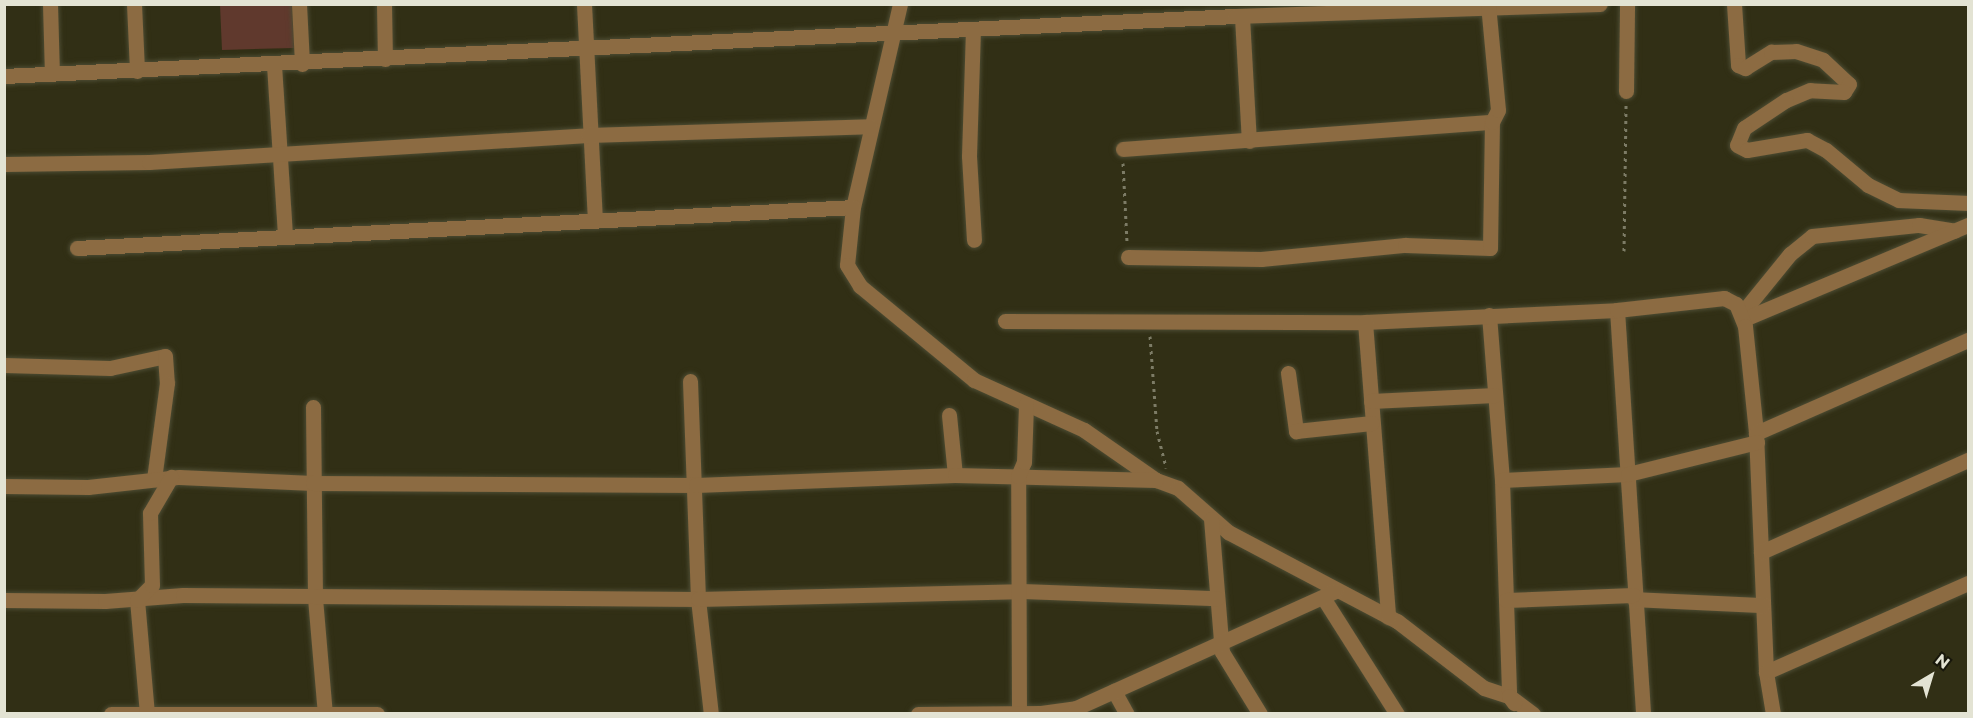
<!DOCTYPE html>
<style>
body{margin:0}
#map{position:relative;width:1973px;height:718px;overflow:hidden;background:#312f15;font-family:Montserrat,sans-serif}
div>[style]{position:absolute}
.green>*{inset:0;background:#60392d}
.path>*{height:3px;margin-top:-1.5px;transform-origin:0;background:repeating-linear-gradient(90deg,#7d7c66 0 3px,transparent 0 7.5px)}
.roads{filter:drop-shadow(0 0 2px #4d4c33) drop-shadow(0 0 2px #4d4c33)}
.minor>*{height:15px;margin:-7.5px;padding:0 7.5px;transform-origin:7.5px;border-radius:7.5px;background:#8c6b42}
span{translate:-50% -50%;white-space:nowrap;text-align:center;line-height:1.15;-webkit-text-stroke:4.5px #18170b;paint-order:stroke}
.frame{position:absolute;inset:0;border:6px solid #e3e3d3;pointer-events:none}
.north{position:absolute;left:1901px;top:646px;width:60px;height:60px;-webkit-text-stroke:4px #18170b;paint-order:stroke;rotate:38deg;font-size:16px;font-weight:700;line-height:24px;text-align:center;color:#e3e3d3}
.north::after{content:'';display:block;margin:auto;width:21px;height:27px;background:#e3e3d3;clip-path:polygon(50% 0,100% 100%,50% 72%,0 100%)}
</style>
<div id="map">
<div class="green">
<div style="clip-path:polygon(220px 5px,292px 5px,294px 48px,222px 50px)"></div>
</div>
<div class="path">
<div style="left:1123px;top:163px;width:80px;rotate:87.1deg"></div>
<div style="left:1624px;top:251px;width:146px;rotate:-89.2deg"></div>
<div style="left:1150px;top:336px;width:95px;rotate:85.8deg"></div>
<div style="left:1157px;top:431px;width:38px;rotate:76deg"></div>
</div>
<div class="roads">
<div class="minor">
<div style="left:50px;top:4px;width:70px;rotate:88.4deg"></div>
<div style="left:134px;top:4px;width:67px;rotate:87.4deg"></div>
<div style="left:299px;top:4px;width:60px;rotate:87.1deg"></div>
<div style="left:384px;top:4px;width:55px;rotate:89deg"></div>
<div style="left:584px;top:4px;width:217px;rotate:87.1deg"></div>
<div style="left:900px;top:4px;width:208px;rotate:103deg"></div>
<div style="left:853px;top:207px;width:58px;rotate:95.9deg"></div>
<div style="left:847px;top:265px;width:25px;rotate:58deg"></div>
<div style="left:860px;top:286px;width:148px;rotate:39.5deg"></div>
<div style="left:974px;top:380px;width:121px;rotate:24.4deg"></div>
<div style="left:1084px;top:430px;width:88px;rotate:34.8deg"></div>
<div style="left:1156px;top:480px;width:23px;rotate:20deg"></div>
<div style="left:1178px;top:488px;width:67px;rotate:41.3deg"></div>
<div style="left:1228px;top:532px;width:191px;rotate:27.8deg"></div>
<div style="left:1397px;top:621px;width:110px;rotate:37.6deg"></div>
<div style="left:1484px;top:688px;width:26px;rotate:18deg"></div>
<div style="left:1509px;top:696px;width:30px;rotate:37deg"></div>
<div style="left:1734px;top:4px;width:61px;rotate:86.2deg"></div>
<div style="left:1738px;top:65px;width:8px;rotate:23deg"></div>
<div style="left:1745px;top:68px;width:31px;rotate:-32deg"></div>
<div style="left:1771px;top:52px;width:25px;rotate:-2deg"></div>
<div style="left:1796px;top:51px;width:28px;rotate:18deg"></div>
<div style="left:1823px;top:60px;width:35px;rotate:43deg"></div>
<div style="left:1849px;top:84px;width:9px;rotate:122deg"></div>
<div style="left:1844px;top:92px;width:34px;rotate:-177deg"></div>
<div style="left:1810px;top:90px;width:26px;rotate:157deg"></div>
<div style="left:1786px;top:100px;width:50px;rotate:146.3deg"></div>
<div style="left:1744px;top:128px;width:18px;rotate:112deg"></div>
<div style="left:1737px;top:145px;width:11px;rotate:27deg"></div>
<div style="left:1747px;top:150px;width:61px;rotate:-9.5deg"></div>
<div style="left:1807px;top:140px;width:21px;rotate:28deg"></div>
<div style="left:1826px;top:150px;width:55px;rotate:39.8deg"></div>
<div style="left:1868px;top:185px;width:34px;rotate:26deg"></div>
<div style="left:1899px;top:200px;width:69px;rotate:2.5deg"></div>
<div style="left:1242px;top:17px;width:124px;rotate:86.8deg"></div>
<div style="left:973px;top:29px;width:127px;rotate:91.8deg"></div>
<div style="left:969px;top:156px;width:84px;rotate:86.6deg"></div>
<div style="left:274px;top:65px;width:170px;rotate:86.3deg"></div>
<div style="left:4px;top:76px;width:1232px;rotate:-2.79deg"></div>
<div style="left:1235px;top:16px;width:365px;rotate:-1.9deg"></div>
<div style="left:1626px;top:91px;width:87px;rotate:-89.3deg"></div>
<div style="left:1123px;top:149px;width:370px;rotate:-4.2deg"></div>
<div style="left:4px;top:164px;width:145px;rotate:-0.8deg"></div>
<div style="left:149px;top:162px;width:440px;rotate:-3.5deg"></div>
<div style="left:588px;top:135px;width:282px;rotate:-1.8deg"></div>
<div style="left:77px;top:248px;width:777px;rotate:-3.02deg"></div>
<div style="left:1128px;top:257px;width:133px;rotate:0.9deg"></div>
<div style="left:1261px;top:259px;width:145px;rotate:-5.6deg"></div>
<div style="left:1405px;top:245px;width:85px;rotate:2deg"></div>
<div style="left:1490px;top:248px;width:126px;rotate:-89.1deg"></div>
<div style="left:1492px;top:122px;width:13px;rotate:-63deg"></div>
<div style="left:1498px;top:110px;width:106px;rotate:-95.4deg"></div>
<div style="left:1617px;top:310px;width:405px;rotate:86.3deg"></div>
<div style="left:1742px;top:313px;width:76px;rotate:-50.9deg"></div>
<div style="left:1790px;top:254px;width:28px;rotate:-39deg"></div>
<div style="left:1812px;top:236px;width:108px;rotate:-5.9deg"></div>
<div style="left:1919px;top:225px;width:36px;rotate:9deg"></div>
<div style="left:1489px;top:315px;width:166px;rotate:85.5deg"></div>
<div style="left:1502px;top:480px;width:216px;rotate:88.1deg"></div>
<div style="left:1509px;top:696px;width:9px;rotate:54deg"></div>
<div style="left:1744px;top:319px;width:243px;rotate:-22.8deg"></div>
<div style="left:1005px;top:321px;width:360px;rotate:0.2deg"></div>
<div style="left:1365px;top:322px;width:252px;rotate:-2.7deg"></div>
<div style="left:1617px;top:310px;width:108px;rotate:-6.4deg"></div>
<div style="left:1724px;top:298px;width:13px;rotate:27deg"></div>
<div style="left:1736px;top:304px;width:24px;rotate:68deg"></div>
<div style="left:1745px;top:326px;width:108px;rotate:84.1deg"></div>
<div style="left:1756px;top:433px;width:239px;rotate:87.6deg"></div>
<div style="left:1766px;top:672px;width:43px;rotate:80.5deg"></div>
<div style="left:1365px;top:322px;width:296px;rotate:85.5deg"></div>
<div style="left:4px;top:365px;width:106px;rotate:1.6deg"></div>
<div style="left:110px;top:368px;width:56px;rotate:-12.3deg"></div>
<div style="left:165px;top:356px;width:27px;rotate:86deg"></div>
<div style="left:167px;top:383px;width:97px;rotate:97.7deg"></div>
<div style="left:1288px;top:373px;width:59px;rotate:82.1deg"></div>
<div style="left:1296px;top:431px;width:76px;rotate:-6deg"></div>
<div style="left:690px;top:381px;width:218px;rotate:87.9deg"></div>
<div style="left:698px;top:599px;width:116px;rotate:83.6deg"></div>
<div style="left:1371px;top:401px;width:124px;rotate:-2.8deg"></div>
<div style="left:313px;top:407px;width:191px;rotate:89.4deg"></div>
<div style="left:315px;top:598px;width:116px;rotate:85.1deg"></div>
<div style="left:949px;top:415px;width:60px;rotate:84.3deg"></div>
<div style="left:1756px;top:433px;width:232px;rotate:-23.7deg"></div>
<div style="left:1502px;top:480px;width:126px;rotate:-2.7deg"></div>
<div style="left:1628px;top:474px;width:133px;rotate:-13.9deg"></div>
<div style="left:4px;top:486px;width:84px;rotate:0.7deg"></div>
<div style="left:88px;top:487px;width:92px;rotate:-6.3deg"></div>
<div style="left:179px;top:477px;width:134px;rotate:2.6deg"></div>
<div style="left:313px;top:483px;width:383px;rotate:0.3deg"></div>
<div style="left:696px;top:485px;width:259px;rotate:-2.2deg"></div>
<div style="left:955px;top:475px;width:201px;rotate:1.4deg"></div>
<div style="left:1211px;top:519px;width:133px;rotate:85.3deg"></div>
<div style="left:1222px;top:652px;width:73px;rotate:58.5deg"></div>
<div style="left:1761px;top:552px;width:227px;rotate:-24deg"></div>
<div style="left:1324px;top:599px;width:136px;rotate:57.6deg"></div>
<div style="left:1634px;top:599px;width:129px;rotate:2.7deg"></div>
<div style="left:4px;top:600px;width:101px;rotate:0.6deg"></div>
<div style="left:105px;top:601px;width:78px;rotate:-4.4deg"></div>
<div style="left:183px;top:595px;width:515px;rotate:0.45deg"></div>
<div style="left:698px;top:599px;width:324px;rotate:-1.4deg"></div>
<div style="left:1022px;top:591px;width:195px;rotate:2.1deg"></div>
<div style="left:1506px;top:600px;width:127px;rotate:-2.3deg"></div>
<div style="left:1766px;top:672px;width:221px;rotate:-23.8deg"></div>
<div style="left:1114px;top:691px;width:26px;rotate:61deg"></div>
<div style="left:1019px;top:713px;width:237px;rotate:-90.2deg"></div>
<div style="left:1018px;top:476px;width:15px;rotate:-67deg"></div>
<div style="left:1024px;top:462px;width:58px;rotate:-88deg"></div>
<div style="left:111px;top:714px;width:266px"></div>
<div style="left:147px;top:714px;width:114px;rotate:-95deg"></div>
<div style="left:137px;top:600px;width:21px;rotate:-45deg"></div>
<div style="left:152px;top:585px;width:72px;rotate:-91.6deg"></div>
<div style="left:150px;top:513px;width:42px;rotate:-59.7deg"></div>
<div style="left:918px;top:714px;width:123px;rotate:-0.5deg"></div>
<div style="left:1041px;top:713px;width:35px;rotate:-8deg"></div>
<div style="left:1076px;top:708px;width:284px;rotate:-24.3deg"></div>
</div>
</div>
<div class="frame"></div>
<div class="north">N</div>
</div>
